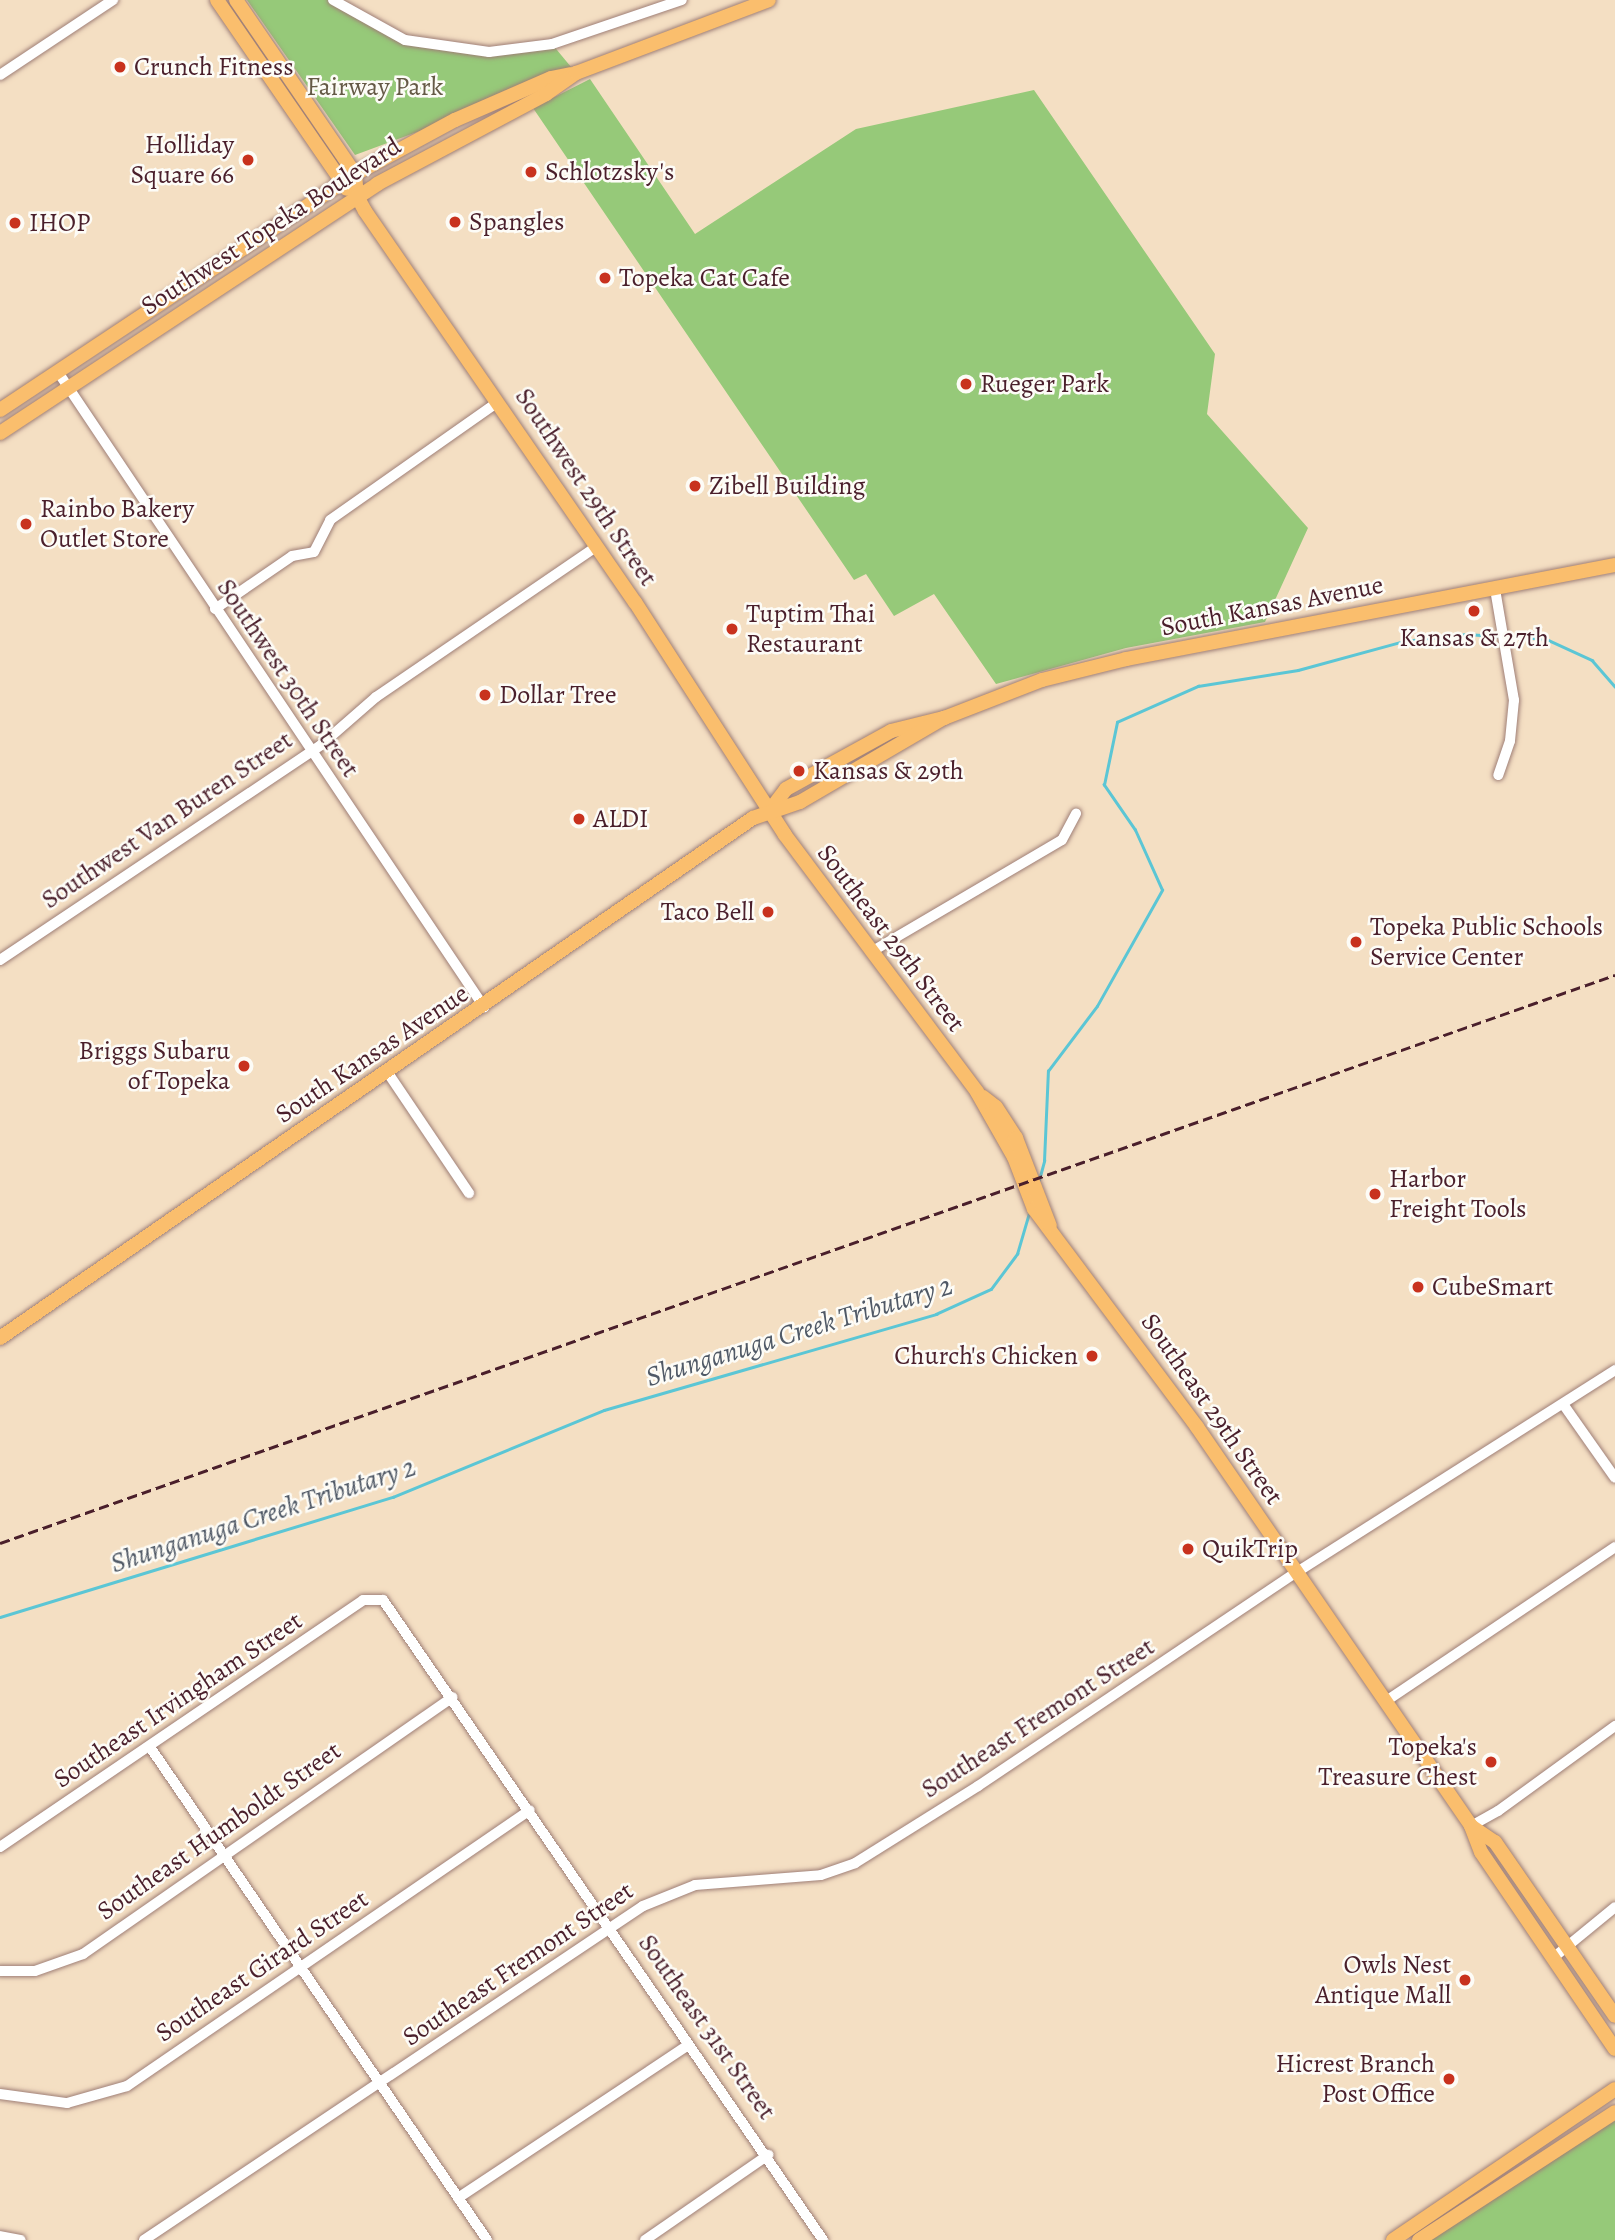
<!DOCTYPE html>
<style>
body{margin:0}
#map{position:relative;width:1615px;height:2240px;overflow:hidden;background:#f4dfc3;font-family:Alegreya,serif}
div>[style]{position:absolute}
.green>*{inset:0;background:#96c979}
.stream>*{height:2.5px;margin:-1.25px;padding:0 1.25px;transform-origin:1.25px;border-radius:1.25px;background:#5bc6d5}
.roads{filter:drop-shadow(0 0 2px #9f7f77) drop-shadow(0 0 2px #9f7f77)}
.minor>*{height:10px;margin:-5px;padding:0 5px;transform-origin:5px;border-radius:5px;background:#fff}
.major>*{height:14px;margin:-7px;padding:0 7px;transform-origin:7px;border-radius:7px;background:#fabe6d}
.rail>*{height:2.5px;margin-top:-1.25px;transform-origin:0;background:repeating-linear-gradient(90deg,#4a1f2b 0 10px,transparent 0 15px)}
.dots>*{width:19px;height:19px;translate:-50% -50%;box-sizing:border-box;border:4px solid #fdfcf7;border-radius:50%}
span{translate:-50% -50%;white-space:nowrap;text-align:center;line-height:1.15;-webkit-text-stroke:5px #fdfcf7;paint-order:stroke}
.poi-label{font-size:26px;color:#4a1f2b}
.left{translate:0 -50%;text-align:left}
.right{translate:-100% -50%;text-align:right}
.park-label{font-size:26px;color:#655a46}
.street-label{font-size:26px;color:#4a1f2b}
.water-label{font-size:28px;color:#505966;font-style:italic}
</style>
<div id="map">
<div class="green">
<div style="clip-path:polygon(247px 0,334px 0,405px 40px,489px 52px,552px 44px,576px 73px,355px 155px)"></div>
<div style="clip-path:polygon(590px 79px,695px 234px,856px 129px,1034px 90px,1215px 354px,1207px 414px,1308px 528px,1265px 622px,1126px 648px,996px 684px,934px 594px,894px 616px,866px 574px,854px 580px,533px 108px)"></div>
<div style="clip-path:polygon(1615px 2119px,1615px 2240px,1430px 2240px)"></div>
</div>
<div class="stream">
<div style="left:1505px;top:636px;width:41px;rotate:4.2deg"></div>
<div style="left:1546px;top:639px;width:51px;rotate:24.5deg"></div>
<div style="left:1592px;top:660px;width:35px;rotate:49deg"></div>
<div style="left:1039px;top:1180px;width:20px;rotate:-75deg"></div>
<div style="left:1044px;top:1161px;width:90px;rotate:-87.5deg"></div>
<div style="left:1048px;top:1071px;width:81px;rotate:-53deg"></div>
<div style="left:1097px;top:1006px;width:133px;rotate:-60.7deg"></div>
<div style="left:1162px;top:890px;width:66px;rotate:-114.2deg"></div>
<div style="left:1135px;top:830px;width:55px;rotate:-124.6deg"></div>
<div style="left:1104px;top:785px;width:64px;rotate:-78.3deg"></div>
<div style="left:1117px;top:722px;width:89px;rotate:-24deg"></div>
<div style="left:1198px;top:686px;width:101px;rotate:-9.1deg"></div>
<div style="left:1298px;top:670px;width:110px;rotate:-15.3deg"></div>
<div style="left:1404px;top:641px;width:63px;rotate:-6.3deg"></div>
<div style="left:1467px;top:634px;width:31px;rotate:4deg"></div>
<div style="left:0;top:1617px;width:411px;rotate:-17deg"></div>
<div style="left:393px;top:1497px;width:228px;rotate:-22.4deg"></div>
<div style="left:604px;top:1410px;width:346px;rotate:-16.1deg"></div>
<div style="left:936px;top:1314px;width:60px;rotate:-24.4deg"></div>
<div style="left:991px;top:1289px;width:44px;rotate:-53.4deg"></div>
<div style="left:1017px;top:1254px;width:43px;rotate:-73.7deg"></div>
</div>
<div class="roads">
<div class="minor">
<div style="left:333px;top:0;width:82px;rotate:29.1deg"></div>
<div style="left:405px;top:40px;width:85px;rotate:8.1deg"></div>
<div style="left:489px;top:52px;width:64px;rotate:-7.2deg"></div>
<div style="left:552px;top:44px;width:137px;rotate:-18.7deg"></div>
<div style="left:0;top:75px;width:136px;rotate:-33.6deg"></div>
<div style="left:58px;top:372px;width:765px;rotate:56.14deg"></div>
<div style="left:1495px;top:589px;width:113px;rotate:80.3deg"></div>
<div style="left:1514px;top:700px;width:41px;rotate:95.6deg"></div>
<div style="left:1510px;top:741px;width:36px;rotate:109deg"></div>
<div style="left:215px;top:609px;width:93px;rotate:-34.5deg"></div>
<div style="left:292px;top:556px;width:22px;rotate:-10deg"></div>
<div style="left:314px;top:552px;width:36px;rotate:-63deg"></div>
<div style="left:330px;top:520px;width:205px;rotate:-35.1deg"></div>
<div style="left:871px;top:952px;width:221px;rotate:-30.4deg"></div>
<div style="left:1062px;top:840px;width:30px;rotate:-62deg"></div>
<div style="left:0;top:960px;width:386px;rotate:-33.8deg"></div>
<div style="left:321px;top:745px;width:73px;rotate:-41.1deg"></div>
<div style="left:376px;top:697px;width:268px;rotate:-34.3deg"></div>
<div style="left:388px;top:1073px;width:145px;rotate:56deg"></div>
<div style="left:1563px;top:1404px;width:90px;rotate:54.9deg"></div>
<div style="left:1386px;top:1701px;width:276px;rotate:-33.9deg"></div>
<div style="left:150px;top:1747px;width:597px;rotate:55.64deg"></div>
<div style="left:1471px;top:1826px;width:31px;rotate:-29deg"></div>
<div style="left:1498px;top:1811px;width:145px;rotate:-36deg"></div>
<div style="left:0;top:1847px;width:439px;rotate:-34.2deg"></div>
<div style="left:363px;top:1600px;width:20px"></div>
<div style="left:383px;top:1600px;width:777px;rotate:55.49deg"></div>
<div style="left:1553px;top:1958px;width:80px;rotate:-39.4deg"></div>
<div style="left:0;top:1971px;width:35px"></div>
<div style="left:35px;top:1971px;width:51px;rotate:-19.5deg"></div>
<div style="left:83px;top:1954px;width:450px;rotate:-34.8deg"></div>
<div style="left:0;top:2094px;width:68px;rotate:7.7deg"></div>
<div style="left:67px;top:2103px;width:62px;rotate:-15.8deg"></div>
<div style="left:127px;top:2086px;width:488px;rotate:-34.4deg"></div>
<div style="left:458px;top:2198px;width:276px;rotate:-33.6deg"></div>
<div style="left:0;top:2236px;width:21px;rotate:11deg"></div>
<div style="left:144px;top:2240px;width:600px;rotate:-33.8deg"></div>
<div style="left:643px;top:1906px;width:56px;rotate:-22deg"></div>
<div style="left:695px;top:1885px;width:126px;rotate:-4.5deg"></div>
<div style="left:821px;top:1875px;width:36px;rotate:-19deg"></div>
<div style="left:855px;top:1863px;width:145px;rotate:-32deg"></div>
<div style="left:978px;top:1786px;width:384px;rotate:-33.9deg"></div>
<div style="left:1297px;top:1572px;width:377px;rotate:-32.4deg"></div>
<div style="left:645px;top:2240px;width:150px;rotate:-34.6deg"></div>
</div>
<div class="major">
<div style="left:217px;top:0;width:229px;rotate:55.5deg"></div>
<div style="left:236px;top:0;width:211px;rotate:55.6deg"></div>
<div style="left:355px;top:174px;width:22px;rotate:85deg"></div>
<div style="left:357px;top:196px;width:17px;rotate:62deg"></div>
<div style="left:365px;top:211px;width:475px;rotate:55.4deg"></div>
<div style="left:635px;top:602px;width:277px;rotate:57.2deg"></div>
<div style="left:785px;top:835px;width:321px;rotate:53.2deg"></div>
<div style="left:977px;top:1092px;width:75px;rotate:60.4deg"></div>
<div style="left:1014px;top:1157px;width:56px;rotate:69deg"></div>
<div style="left:1034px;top:1209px;width:272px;rotate:53.2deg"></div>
<div style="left:1197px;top:1427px;width:484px;rotate:55.5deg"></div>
<div style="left:1471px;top:1826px;width:28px;rotate:69deg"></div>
<div style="left:1481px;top:1852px;width:238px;rotate:55.8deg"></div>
<div style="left:0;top:410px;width:426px;rotate:-33.6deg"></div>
<div style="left:355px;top:174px;width:114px;rotate:-28.4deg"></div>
<div style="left:455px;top:120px;width:105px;rotate:-23.6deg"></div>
<div style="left:551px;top:78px;width:20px;rotate:-11deg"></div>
<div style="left:0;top:433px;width:452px;rotate:-33.4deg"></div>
<div style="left:377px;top:184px;width:191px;rotate:-28deg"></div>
<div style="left:546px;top:94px;width:37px;rotate:-35deg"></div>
<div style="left:576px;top:73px;width:206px;rotate:-20.7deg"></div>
<div style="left:771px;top:809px;width:25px;rotate:-53deg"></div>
<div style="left:786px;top:789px;width:120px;rotate:-28.9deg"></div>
<div style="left:891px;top:731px;width:55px;rotate:-13.8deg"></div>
<div style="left:944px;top:718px;width:105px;rotate:-21.2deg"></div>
<div style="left:1042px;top:680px;width:87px;rotate:-14deg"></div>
<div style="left:1126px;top:659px;width:498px;rotate:-10.9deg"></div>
<div style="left:983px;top:1097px;width:16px;rotate:38deg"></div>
<div style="left:996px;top:1107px;width:37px;rotate:57deg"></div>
<div style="left:1016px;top:1138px;width:94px;rotate:68.9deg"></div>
<div style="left:0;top:1338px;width:915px;rotate:-34.63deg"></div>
<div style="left:753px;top:818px;width:50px;rotate:-18.8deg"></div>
<div style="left:800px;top:802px;width:167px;rotate:-30.3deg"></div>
<div style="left:1471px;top:1826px;width:29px;rotate:34deg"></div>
<div style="left:1495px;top:1842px;width:211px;rotate:55.4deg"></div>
<div style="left:1393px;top:2240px;width:268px;rotate:-34.2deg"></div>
<div style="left:1419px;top:2240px;width:234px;rotate:-33.1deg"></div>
</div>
</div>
<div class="rail">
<div style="left:0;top:1543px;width:1712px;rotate:-19.38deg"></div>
</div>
<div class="dots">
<div style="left:120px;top:67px;background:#c8321e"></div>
<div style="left:248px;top:160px;background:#c8321e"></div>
<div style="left:531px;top:172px;background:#c8321e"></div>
<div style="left:455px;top:222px;background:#c8321e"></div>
<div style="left:15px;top:223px;background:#c8321e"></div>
<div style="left:605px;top:278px;background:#c8321e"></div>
<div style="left:966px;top:384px;background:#c8321e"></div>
<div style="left:695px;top:486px;background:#c8321e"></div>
<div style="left:26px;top:524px;background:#c8321e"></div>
<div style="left:1474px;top:611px;background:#c8321e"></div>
<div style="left:732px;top:629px;background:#c8321e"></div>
<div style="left:485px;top:695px;background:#c8321e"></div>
<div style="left:799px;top:771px;background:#c8321e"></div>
<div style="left:579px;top:819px;background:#c8321e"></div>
<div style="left:768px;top:912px;background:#c8321e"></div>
<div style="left:1356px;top:942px;background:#c8321e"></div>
<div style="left:244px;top:1066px;background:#c8321e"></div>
<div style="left:1375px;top:1194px;background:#c8321e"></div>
<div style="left:1418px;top:1287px;background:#c8321e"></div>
<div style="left:1092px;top:1356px;background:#c8321e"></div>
<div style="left:1188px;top:1549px;background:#c8321e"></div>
<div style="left:1491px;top:1762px;background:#c8321e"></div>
<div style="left:1465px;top:1980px;background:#c8321e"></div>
<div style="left:1449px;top:2079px;background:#c8321e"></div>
</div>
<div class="poi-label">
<span class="left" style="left:134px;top:67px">Crunch Fitness</span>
<span class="right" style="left:234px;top:160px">Holliday<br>Square 66</span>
<span class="left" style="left:545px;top:172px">Schlotzsky's</span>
<span class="left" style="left:469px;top:222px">Spangles</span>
<span class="left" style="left:29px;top:223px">IHOP</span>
<span class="left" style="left:619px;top:278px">Topeka Cat Cafe</span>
<span class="left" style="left:980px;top:384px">Rueger Park</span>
<span class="left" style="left:709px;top:486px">Zibell Building</span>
<span class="left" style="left:40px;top:524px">Rainbo Bakery<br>Outlet Store</span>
<span class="left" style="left:746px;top:629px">Tuptim Thai<br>Restaurant</span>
<span style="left:1474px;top:638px">Kansas &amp; 27th</span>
<span class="left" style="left:499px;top:695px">Dollar Tree</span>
<span class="left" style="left:813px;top:771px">Kansas &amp; 29th</span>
<span class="left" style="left:593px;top:819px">ALDI</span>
<span class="right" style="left:754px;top:912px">Taco Bell</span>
<span class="left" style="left:1370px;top:942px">Topeka Public Schools<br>Service Center</span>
<span class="right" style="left:230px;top:1066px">Briggs Subaru<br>of Topeka</span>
<span class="left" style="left:1389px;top:1194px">Harbor<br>Freight Tools</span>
<span class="left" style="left:1432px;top:1287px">CubeSmart</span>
<span class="right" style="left:1078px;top:1356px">Church's Chicken</span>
<span class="left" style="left:1202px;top:1549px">QuikTrip</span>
<span class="right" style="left:1477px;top:1762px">Topeka's<br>Treasure Chest</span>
<span class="right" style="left:1451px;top:1980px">Owls Nest<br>Antique Mall</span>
<span class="right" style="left:1435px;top:2079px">Hicrest Branch<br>Post Office</span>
</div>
<div class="park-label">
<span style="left:375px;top:87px">Fairway Park</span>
</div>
<div class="street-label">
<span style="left:271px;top:226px;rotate:-33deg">Southwest Topeka Boulevard</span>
<span style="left:586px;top:487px;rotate:56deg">Southwest 29th Street</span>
<span style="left:1272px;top:606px;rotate:-11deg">South Kansas Avenue</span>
<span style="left:288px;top:678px;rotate:56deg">Southwest 30th Street</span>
<span style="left:167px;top:820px;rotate:-34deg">Southwest Van Buren Street</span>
<span style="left:891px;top:938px;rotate:53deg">Southeast 29th Street</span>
<span style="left:372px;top:1054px;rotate:-34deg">South Kansas Avenue</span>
<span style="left:1212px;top:1409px;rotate:55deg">Southeast 29th Street</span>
<span style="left:178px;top:1700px;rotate:-34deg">Southeast Irvingham Street</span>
<span style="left:1038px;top:1718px;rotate:-33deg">Southeast Fremont Street</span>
<span style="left:219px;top:1831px;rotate:-35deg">Southeast Humboldt Street</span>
<span style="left:518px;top:1964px;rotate:-34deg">Southeast Fremont Street</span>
<span style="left:262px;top:1966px;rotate:-34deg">Southeast Girard Street</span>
<span style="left:707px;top:2027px;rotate:55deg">Southeast 31st Street</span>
</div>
<div class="water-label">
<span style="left:799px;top:1331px;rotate:-17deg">Shunganuga Creek Tributary 2</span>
<span style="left:263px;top:1515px;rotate:-18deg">Shunganuga Creek Tributary 2</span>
</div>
</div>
